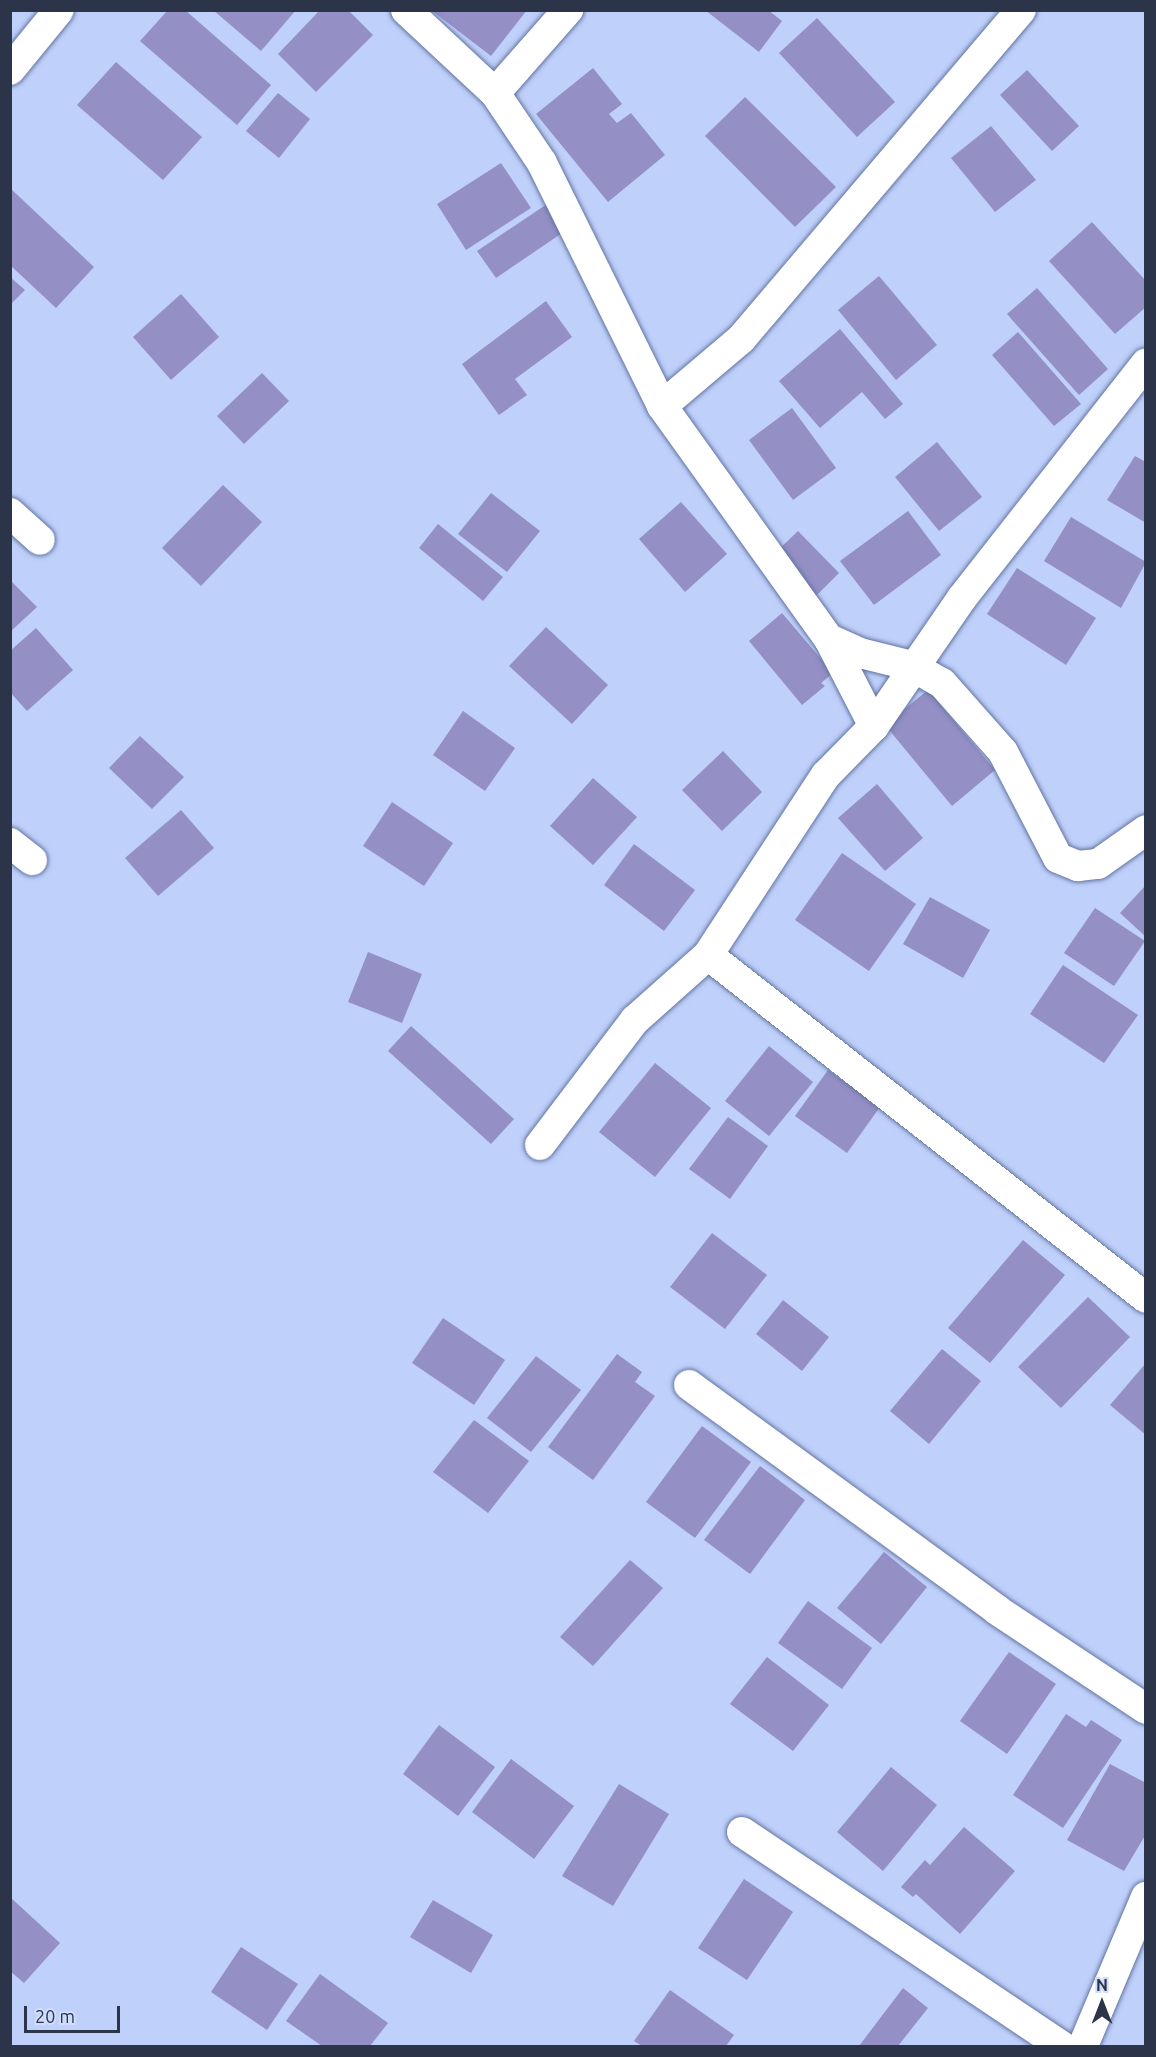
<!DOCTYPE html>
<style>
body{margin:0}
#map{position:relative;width:1156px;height:2057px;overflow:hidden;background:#bfd0fa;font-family:Ubuntu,sans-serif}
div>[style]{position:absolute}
.building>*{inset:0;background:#948fc4}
.roads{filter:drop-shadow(0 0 2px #6274a3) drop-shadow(0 0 2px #6274a3)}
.street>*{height:30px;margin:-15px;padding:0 15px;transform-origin:15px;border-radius:15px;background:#fff}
span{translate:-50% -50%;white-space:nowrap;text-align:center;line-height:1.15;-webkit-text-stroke:6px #d0ddfd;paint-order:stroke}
.frame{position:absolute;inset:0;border:12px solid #2c3449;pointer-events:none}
.north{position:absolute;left:1072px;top:1973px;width:60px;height:60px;-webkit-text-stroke:4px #d0ddfd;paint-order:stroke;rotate:0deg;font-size:16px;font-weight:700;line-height:24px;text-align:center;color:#2c3449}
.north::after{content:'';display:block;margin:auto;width:21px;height:27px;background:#2c3449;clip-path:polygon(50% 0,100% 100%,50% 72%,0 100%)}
.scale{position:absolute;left:24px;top:2006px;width:96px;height:27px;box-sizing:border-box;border:3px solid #2c3449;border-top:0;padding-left:8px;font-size:18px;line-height:21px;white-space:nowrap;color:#2c3449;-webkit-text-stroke:4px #d0ddfd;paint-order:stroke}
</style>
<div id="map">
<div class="building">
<div style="clip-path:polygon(168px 10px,185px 10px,271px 85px,237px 125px,140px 41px)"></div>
<div style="clip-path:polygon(213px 10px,296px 10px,261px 51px)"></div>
<div style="clip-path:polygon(320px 10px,348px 10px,373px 35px,316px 92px,278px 54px)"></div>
<div style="clip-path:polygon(431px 10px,527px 10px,491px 56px)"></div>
<div style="clip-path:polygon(705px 10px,768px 10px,782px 21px,759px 52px)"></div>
<div style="clip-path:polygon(817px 18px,895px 102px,857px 137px,779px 53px)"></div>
<div style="clip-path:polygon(116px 62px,202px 137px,163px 180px,77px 105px)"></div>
<div style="clip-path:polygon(593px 68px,622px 104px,609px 114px,617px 123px,631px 113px,665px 155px,608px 202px,536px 114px)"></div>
<div style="clip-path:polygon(1027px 70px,1079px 126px,1052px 151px,1000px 95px)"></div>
<div style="clip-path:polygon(278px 93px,310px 119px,279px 158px,246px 131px)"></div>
<div style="clip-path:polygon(745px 97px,836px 187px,795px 227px,705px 136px)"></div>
<div style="clip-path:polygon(991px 126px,1036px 180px,995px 212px,951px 158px)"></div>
<div style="clip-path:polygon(501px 163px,531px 208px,466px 250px,437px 204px)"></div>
<div style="clip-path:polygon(10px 188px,94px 267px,56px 308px,10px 265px)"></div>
<div style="clip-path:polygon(550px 202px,568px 229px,496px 278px,477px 251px)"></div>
<div style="clip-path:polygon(1092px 222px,1146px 281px,1146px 307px,1115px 334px,1049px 261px)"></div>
<div style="clip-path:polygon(879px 276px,937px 345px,896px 380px,838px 310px)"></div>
<div style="clip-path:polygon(10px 277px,25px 290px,10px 305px)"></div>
<div style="clip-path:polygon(1037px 288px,1108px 369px,1079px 395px,1007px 314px)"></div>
<div style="clip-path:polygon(181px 294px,219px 337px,171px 380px,133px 337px)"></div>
<div style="clip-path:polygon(546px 301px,572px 337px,515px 379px,527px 395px,499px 415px,462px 364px)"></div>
<div style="clip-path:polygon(840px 329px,903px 404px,885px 419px,862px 392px,820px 428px,779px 381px)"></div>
<div style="clip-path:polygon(1018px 332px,1081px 404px,1054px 426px,992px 355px)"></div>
<div style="clip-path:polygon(262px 373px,289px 401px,244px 444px,217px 416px)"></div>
<div style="clip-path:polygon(792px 408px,836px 468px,793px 500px,749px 440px)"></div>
<div style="clip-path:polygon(937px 442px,982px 497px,939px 531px,895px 477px)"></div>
<div style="clip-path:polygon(1135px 456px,1146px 462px,1146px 523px,1107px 500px)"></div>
<div style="clip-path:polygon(223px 485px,262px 522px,201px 586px,162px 548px)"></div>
<div style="clip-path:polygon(491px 493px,540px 531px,507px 572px,458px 534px)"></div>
<div style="clip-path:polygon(681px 502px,727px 554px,685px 592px,639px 539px)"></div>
<div style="clip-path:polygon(908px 511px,941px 555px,874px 605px,840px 561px)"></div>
<div style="clip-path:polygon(1071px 517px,1146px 562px,1121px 608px,1044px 561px)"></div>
<div style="clip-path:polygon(438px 524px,503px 577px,483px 601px,419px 548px)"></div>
<div style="clip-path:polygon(798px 531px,839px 573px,814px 598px,773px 555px)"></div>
<div style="clip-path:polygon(1017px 568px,1096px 618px,1066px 665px,987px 614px)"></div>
<div style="clip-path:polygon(10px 580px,37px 607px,10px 632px)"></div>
<div style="clip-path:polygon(782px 613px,833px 673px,821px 683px,825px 686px,802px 705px,749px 641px)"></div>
<div style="clip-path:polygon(546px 627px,608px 685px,572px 724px,509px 666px)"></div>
<div style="clip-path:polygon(36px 628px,73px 670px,27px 711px,10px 692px,10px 651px)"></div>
<div style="clip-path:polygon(928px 690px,995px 770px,952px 806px,885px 725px)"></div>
<div style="clip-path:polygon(463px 711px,515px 748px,485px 791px,433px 755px)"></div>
<div style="clip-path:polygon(140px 736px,184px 777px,152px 809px,109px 768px)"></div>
<div style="clip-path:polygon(723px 751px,762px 792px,722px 831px,682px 790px)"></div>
<div style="clip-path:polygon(593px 778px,637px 817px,593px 865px,550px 826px)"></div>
<div style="clip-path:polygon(877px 784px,923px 838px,885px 871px,838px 818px)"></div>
<div style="clip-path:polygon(392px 802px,453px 843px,424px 886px,363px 846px)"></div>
<div style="clip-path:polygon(181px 810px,214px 848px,158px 896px,125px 858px)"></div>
<div style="clip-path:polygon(634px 844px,695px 890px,664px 931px,604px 885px)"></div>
<div style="clip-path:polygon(842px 853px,916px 904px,869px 971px,795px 920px)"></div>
<div style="clip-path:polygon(1146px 885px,1146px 937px,1120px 913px)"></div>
<div style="clip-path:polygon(930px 897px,990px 930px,963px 978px,903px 944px)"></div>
<div style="clip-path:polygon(1095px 908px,1145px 941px,1114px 986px,1064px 953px)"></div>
<div style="clip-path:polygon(368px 952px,422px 974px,402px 1023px,348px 1002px)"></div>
<div style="clip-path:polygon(1063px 965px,1138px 1015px,1104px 1063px,1030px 1014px)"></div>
<div style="clip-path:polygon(411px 1026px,514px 1119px,491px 1144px,388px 1051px)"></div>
<div style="clip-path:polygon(769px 1046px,813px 1082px,769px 1136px,725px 1101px)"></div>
<div style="clip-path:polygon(655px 1063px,711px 1108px,655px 1177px,599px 1132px)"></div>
<div style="clip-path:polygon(828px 1070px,880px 1107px,847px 1153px,795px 1116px)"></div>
<div style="clip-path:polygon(728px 1117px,768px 1146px,730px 1199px,689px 1169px)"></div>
<div style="clip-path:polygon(712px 1233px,767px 1275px,725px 1329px,670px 1287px)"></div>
<div style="clip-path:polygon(1023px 1240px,1065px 1275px,990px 1363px,948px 1328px)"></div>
<div style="clip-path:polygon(1088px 1297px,1130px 1337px,1061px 1408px,1018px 1367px)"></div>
<div style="clip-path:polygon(783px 1300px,829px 1337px,802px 1371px,756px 1334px)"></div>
<div style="clip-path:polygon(443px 1318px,505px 1360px,474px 1405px,412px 1363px)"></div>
<div style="clip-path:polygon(942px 1349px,981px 1381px,929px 1444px,890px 1411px)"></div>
<div style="clip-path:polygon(617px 1354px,642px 1372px,635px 1382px,655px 1396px,593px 1480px,548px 1447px)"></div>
<div style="clip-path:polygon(536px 1356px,581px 1390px,531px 1452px,487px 1418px)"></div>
<div style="clip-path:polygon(1146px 1363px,1146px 1435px,1110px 1405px)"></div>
<div style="clip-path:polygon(474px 1420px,529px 1461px,488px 1513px,433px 1472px)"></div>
<div style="clip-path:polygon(702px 1426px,751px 1462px,695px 1538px,646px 1502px)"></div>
<div style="clip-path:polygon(760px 1466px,805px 1500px,750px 1574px,704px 1540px)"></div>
<div style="clip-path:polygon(884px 1552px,927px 1587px,881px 1644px,837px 1608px)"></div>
<div style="clip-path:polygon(630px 1560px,663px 1588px,593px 1666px,560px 1637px)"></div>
<div style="clip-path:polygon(808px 1601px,872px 1648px,842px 1689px,778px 1643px)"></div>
<div style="clip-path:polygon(1009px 1652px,1056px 1684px,1007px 1754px,960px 1721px)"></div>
<div style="clip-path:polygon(767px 1657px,829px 1705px,793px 1751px,730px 1704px)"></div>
<div style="clip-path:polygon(1066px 1714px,1086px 1727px,1091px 1720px,1122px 1740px,1063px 1828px,1013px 1795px)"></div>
<div style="clip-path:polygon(439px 1725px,495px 1767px,458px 1816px,403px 1774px)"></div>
<div style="clip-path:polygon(511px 1759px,574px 1806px,534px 1859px,472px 1812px)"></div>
<div style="clip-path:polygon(1110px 1764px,1146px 1783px,1146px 1834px,1124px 1871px,1067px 1840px)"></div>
<div style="clip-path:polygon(891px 1767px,937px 1805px,883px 1871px,837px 1832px)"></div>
<div style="clip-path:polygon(619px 1784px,669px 1814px,613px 1906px,562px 1876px)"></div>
<div style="clip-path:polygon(964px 1827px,1015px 1871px,960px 1934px,916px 1894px,913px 1897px,901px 1887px,925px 1860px,930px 1865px)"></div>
<div style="clip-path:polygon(744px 1879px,793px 1912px,747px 1980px,698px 1948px)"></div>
<div style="clip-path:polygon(10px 1897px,60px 1943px,24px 1983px,10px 1971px)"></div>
<div style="clip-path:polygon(433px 1900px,493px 1935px,471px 1973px,410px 1937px)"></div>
<div style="clip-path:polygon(241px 1947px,298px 1984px,267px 2030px,211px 1992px)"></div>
<div style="clip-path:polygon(320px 1974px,388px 2023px,370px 2046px,322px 2046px,286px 2021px)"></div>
<div style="clip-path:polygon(903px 1988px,928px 2008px,898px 2046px,859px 2046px)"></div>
<div style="clip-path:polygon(670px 1990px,734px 2035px,726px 2046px,642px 2046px,634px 2041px)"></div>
</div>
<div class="roads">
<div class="street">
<div style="left:406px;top:10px;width:122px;rotate:43deg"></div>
<div style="left:495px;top:93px;width:84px;rotate:56.1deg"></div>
<div style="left:542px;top:163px;width:271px;rotate:63.7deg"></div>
<div style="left:662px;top:406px;width:287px;rotate:54.4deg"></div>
<div style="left:829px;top:639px;width:98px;rotate:62.7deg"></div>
<div style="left:10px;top:70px;width:77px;rotate:-50.8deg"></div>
<div style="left:495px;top:93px;width:111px;rotate:-48.7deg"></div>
<div style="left:662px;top:406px;width:104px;rotate:-40.3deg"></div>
<div style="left:741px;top:339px;width:432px;rotate:-49.6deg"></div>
<div style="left:10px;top:513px;width:40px;rotate:42deg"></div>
<div style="left:829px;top:639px;width:34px;rotate:24deg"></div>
<div style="left:860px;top:653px;width:54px;rotate:14deg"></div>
<div style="left:912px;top:666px;width:34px;rotate:30deg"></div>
<div style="left:942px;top:683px;width:92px;rotate:48.5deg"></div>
<div style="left:1003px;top:752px;width:119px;rotate:62.6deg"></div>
<div style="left:1058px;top:858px;width:22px;rotate:22deg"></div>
<div style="left:1078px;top:866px;width:20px;rotate:-6deg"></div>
<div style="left:1098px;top:864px;width:59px;rotate:-35.3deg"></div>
<div style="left:10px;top:843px;width:28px;rotate:38deg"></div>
<div style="left:708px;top:955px;width:556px;rotate:38.06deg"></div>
<div style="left:540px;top:1145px;width:157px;rotate:-52.8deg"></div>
<div style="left:635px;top:1020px;width:98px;rotate:-41.7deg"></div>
<div style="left:708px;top:955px;width:215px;rotate:-56.8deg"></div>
<div style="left:826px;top:775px;width:69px;rotate:-45.6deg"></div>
<div style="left:874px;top:726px;width:155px;rotate:-55.5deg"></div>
<div style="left:962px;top:598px;width:298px;rotate:-51.9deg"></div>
<div style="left:689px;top:1385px;width:381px;rotate:36.1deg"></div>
<div style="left:997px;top:1610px;width:179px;rotate:33.6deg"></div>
<div style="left:742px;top:1832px;width:385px;rotate:33.8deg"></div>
<div style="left:1083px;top:2046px;width:162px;rotate:-67.1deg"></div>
</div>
</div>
<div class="frame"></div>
<div class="north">N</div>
<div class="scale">20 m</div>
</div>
